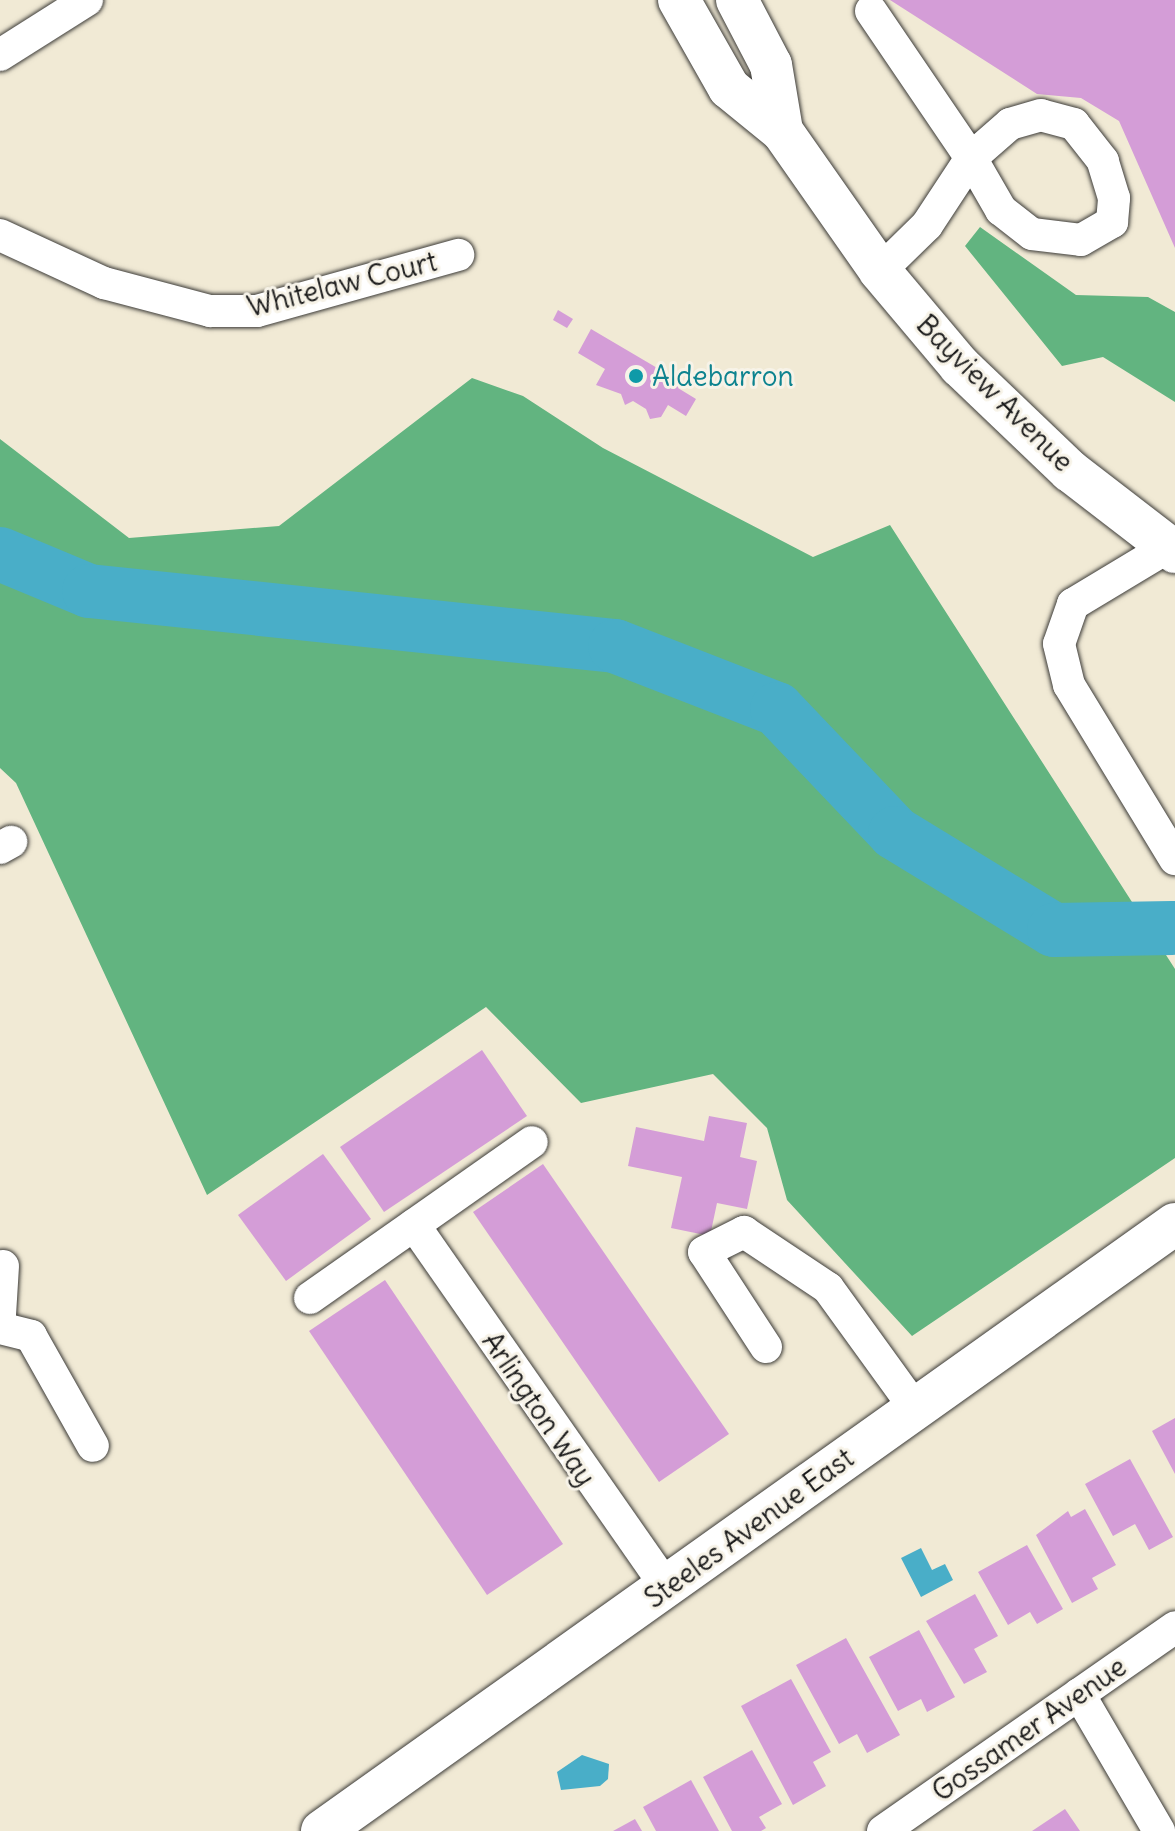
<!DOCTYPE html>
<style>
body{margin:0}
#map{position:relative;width:1175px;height:1831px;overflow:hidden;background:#f1ead5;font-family:Delius,sans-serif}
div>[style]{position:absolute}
.forest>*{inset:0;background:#62b480}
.water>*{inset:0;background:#49aec8}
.river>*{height:54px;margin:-27px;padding:0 27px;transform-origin:27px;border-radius:27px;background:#49aec8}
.building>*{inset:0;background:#d49dd7}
.roads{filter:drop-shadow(0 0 2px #3c3b38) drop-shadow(0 0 2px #3c3b38)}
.minor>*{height:32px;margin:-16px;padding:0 16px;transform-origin:16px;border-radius:16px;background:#fff}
.major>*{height:42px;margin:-21px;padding:0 21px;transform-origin:21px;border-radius:21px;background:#fff}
.dots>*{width:22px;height:22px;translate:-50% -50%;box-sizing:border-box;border:4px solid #f7f3e8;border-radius:50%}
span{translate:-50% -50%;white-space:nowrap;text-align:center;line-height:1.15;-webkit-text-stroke:6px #f7f3e8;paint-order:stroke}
.street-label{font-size:28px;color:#1c1c1c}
.culture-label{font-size:28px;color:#0d838f}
.left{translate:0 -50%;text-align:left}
</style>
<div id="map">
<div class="forest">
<div style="clip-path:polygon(980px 227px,1076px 295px,1148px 297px,1175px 312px,1175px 402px,1103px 357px,1062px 366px,965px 246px)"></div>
<div style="clip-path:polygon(472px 378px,523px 396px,603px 448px,813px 557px,890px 525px,1175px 969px,1175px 1158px,912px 1336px,787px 1200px,767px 1128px,713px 1074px,581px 1103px,486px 1007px,207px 1195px,16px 783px,0 768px,0 439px,129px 538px,279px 526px)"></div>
</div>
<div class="water">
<div style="clip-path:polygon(921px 1548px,932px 1570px,945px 1564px,953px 1580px,921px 1597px,901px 1558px)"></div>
<div style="clip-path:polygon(582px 1755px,609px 1764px,608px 1779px,600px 1786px,561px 1790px,557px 1772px)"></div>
</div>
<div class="river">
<div style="left:0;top:554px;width:96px;rotate:22.6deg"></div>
<div style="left:89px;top:591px;width:529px;rotate:5.97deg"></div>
<div style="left:615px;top:646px;width:174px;rotate:21.3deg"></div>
<div style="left:777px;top:709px;width:171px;rotate:46.4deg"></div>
<div style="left:895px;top:833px;width:186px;rotate:31.4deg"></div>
<div style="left:1054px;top:930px;width:118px;rotate:-1deg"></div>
</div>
<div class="building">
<div style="clip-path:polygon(890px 0,1175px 0,1175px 248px,1119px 121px,1081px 98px,1037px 94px)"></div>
<div style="clip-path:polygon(558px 310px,573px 319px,567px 328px,553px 320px)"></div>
<div style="clip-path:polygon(591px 329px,681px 382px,678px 388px,696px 399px,686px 416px,668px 405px,661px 417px,650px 419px,646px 409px,633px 401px,625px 405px,621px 394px,596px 385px,605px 369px,578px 353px)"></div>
<div style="clip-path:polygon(482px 1050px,527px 1116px,384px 1212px,340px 1147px)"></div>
<div style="clip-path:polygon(709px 1116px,747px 1123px,740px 1157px,757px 1161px,747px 1209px,717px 1203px,710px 1236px,671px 1228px,682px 1177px,628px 1166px,636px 1127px,704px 1141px)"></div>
<div style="clip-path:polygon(323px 1154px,371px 1219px,286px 1281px,238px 1215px)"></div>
<div style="clip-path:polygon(543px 1164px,729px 1434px,659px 1482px,473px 1212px)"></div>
<div style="clip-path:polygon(385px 1280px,563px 1544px,487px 1595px,309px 1331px)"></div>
<div style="clip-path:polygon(1175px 1418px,1175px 1474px,1152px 1431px)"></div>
<div style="clip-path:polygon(1130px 1459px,1173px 1537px,1149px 1550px,1135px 1524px,1113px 1536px,1085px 1484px)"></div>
<div style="clip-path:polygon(1085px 1509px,1116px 1565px,1092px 1578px,1098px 1589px,1072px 1603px,1036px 1535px,1068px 1511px,1071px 1517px)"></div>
<div style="clip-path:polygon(1027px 1545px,1063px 1609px,1037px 1624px,1030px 1612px,1008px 1625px,978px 1572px)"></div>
<div style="clip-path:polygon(975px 1594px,998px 1636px,974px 1649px,987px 1672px,964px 1684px,926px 1621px)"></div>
<div style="clip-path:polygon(919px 1630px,955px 1697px,927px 1712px,921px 1699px,898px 1711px,869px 1657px)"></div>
<div style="clip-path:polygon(846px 1638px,900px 1735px,867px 1753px,857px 1734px,839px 1744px,796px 1665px)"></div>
<div style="clip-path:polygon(791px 1679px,831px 1752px,813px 1762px,826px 1786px,793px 1805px,741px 1706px)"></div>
<div style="clip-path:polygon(752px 1750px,782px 1804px,759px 1817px,766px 1828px,761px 1831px,732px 1831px,703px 1777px)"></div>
<div style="clip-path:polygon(691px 1780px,719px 1831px,656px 1831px,643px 1807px)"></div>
<div style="clip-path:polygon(1065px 1809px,1080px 1831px,1032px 1831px)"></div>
<div style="clip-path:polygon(635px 1819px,642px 1831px,613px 1831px)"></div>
</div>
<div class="roads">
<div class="minor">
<div style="left:871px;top:11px;width:178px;rotate:55.8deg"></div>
<div style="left:971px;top:158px;width:60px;rotate:60deg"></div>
<div style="left:1001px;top:210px;width:39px;rotate:38deg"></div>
<div style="left:1032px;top:234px;width:49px;rotate:7deg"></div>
<div style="left:1081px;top:240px;width:36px;rotate:-30deg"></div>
<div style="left:1112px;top:222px;width:24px;rotate:-85deg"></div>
<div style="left:1114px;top:198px;width:39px;rotate:-107deg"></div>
<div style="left:1103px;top:161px;width:47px;rotate:-128.1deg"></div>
<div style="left:1074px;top:124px;width:34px;rotate:-165deg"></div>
<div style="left:1041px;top:115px;width:32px;rotate:164deg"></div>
<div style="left:1010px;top:124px;width:52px;rotate:138.9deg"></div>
<div style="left:971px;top:158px;width:80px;rotate:123.3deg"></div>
<div style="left:927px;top:225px;width:66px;rotate:135.6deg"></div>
<div style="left:0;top:55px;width:103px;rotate:-32.3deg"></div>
<div style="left:0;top:235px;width:115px;rotate:24.8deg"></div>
<div style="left:104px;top:283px;width:110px;rotate:14.8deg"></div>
<div style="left:210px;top:311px;width:47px"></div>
<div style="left:257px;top:311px;width:209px;rotate:-15.6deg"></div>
<div style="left:1168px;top:547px;width:111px;rotate:149deg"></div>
<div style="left:1073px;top:604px;width:42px;rotate:109.3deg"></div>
<div style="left:1059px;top:644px;width:42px;rotate:76.3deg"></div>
<div style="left:1069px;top:685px;width:204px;rotate:58.7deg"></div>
<div style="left:0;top:848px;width:13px;rotate:-29deg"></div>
<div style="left:414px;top:1225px;width:444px;rotate:55.1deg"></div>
<div style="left:310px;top:1298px;width:271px;rotate:-35.1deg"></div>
<div style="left:0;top:1315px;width:49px;rotate:-86.5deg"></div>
<div style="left:0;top:1328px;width:32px;rotate:14deg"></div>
<div style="left:31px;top:1336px;width:126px;rotate:60.6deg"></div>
<div style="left:766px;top:1347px;width:113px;rotate:-123.1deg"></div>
<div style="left:704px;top:1252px;width:45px;rotate:-26.6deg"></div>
<div style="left:744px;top:1232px;width:101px;rotate:33.7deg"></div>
<div style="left:828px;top:1288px;width:147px;rotate:54.1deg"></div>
<div style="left:1079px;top:1694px;width:159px;rotate:59.7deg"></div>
<div style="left:883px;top:1831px;width:356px;rotate:-34.9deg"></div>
</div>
<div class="major">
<div style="left:679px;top:0;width:101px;rotate:60.4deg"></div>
<div style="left:729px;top:88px;width:68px;rotate:39.1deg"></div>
<div style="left:782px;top:131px;width:171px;rotate:55deg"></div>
<div style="left:880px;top:271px;width:124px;rotate:49.9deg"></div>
<div style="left:960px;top:366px;width:152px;rotate:43.7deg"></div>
<div style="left:1070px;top:471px;width:133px;rotate:37.6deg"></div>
<div style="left:737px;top:0;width:73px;rotate:62.4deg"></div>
<div style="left:771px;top:65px;width:67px;rotate:80.5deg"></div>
<div style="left:322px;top:1831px;width:1047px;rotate:-35.44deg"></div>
</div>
</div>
<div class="dots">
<div style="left:636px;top:376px;background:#0f9aa8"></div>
</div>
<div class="street-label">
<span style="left:342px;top:284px;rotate:-14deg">Whitelaw Court</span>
<span style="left:995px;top:393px;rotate:45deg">Bayview Avenue</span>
<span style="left:539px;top:1409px;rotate:56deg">Arlington Way</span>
<span style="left:749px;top:1528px;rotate:-36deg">Steeles Avenue East</span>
<span style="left:1029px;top:1729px;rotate:-35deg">Gossamer Avenue</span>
</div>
<div class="culture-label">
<span class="left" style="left:652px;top:376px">Aldebarron</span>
</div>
</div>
